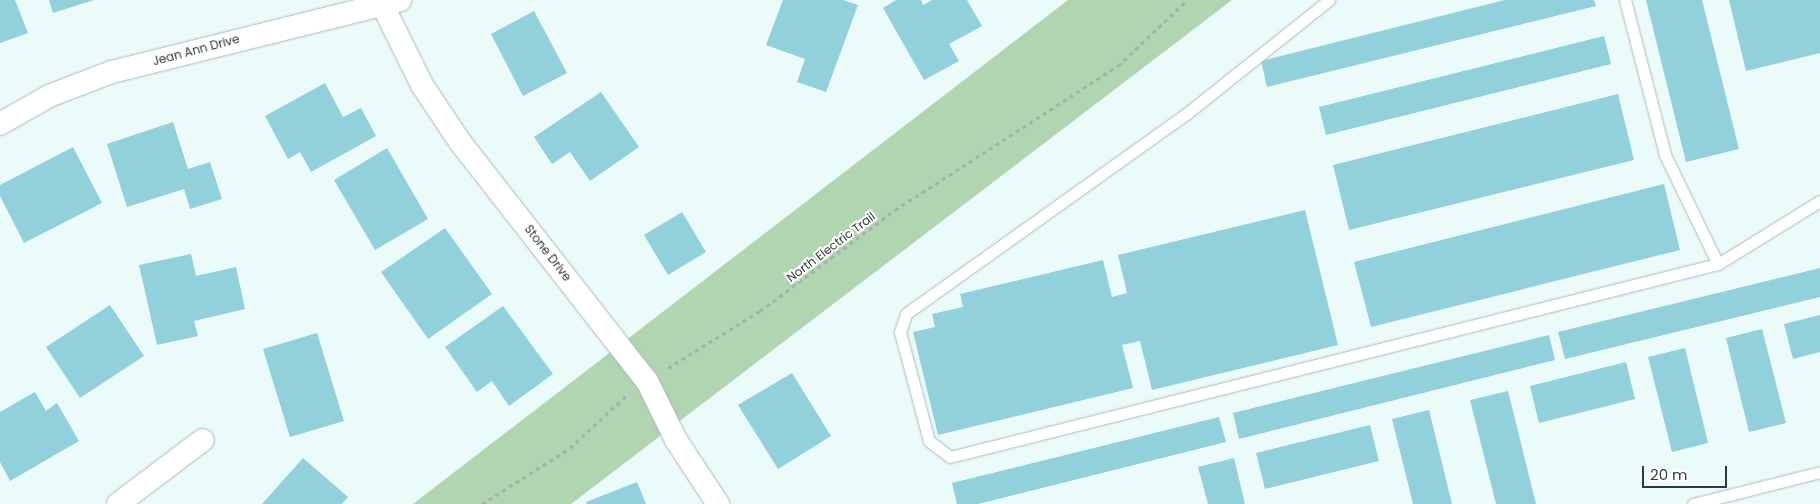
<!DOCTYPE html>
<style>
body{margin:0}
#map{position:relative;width:1820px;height:504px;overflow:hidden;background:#ebfbf9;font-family:Poppins,sans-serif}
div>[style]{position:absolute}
.green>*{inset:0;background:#b1d5b1}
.building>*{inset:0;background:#92d0db}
.path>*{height:3px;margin-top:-1.5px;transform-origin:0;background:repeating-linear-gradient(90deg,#a5b1af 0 4px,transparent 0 8px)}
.roads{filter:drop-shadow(0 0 1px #acbbb9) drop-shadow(0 0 1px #acbbb9)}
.service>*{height:11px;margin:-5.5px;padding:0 5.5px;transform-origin:5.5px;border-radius:5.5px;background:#fff}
.minor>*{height:22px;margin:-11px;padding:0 11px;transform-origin:11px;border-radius:11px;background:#fff}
span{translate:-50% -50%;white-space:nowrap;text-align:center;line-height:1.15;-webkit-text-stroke:4px #fff;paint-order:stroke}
.street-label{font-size:12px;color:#333938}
.scale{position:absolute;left:1642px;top:466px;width:85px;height:22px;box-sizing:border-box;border:2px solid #333938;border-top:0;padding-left:6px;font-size:15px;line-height:18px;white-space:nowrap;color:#333938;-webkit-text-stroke:4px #fff;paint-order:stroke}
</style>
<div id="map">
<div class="green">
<div style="clip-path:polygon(1068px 0,1232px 0,571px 504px,413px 504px)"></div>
</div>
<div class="building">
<div style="clip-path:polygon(0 0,15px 0,28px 33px,0 43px)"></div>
<div style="clip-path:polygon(49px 0,94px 0,53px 13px)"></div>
<div style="clip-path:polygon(783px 0,843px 0,858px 5px,826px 92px,797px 82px,805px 59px,766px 45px)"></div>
<div style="clip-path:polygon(896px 0,921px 0,923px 5px,932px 0,967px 0,982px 26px,949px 44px,959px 61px,924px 80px,883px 8px)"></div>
<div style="clip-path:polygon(1505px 0,1594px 0,1596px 6px,1267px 87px,1261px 61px)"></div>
<div style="clip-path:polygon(1646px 0,1702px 0,1739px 149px,1686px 162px)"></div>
<div style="clip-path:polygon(1729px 0,1820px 0,1820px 53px,1746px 71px)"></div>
<div style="clip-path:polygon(534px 11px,567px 73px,523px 96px,491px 34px)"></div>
<div style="clip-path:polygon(1604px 36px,1611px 64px,1326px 135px,1319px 107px)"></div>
<div style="clip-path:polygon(325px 83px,343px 117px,361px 108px,376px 136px,311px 172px,300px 152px,288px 159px,265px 116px)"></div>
<div style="clip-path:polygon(601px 92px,639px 147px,590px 181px,570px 152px,552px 164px,534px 137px)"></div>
<div style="clip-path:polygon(1618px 94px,1634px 160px,1349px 230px,1333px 165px)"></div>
<div style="clip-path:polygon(173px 122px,188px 169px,210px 162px,222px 199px,190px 209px,184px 189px,127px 207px,107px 144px)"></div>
<div style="clip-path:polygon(73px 147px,102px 203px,24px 243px,0 196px,0 185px)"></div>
<div style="clip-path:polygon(387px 148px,428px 219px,375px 250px,334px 180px)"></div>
<div style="clip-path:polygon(1664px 184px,1680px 250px,1371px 327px,1354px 262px)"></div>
<div style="clip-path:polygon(1305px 210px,1338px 345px,1152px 390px,1140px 341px,1122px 345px,1133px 388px,938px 435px,913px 332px,935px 327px,932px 314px,963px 307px,960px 294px,1103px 260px,1112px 297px,1127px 293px,1118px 255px)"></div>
<div style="clip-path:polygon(682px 212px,706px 252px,668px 275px,644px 235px)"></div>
<div style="clip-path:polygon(445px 228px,492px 294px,428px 339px,381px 272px)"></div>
<div style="clip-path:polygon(191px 254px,196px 276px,236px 267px,245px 309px,194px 321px,198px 336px,157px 345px,139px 265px)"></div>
<div style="clip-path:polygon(1820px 268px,1820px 297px,1565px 359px,1558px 332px)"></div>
<div style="clip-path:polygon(110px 305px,144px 356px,80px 398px,46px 347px)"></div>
<div style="clip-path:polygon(503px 306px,553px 374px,509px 406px,492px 381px,477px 392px,445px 347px)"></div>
<div style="clip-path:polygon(1820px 315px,1820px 352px,1793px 359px,1784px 324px)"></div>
<div style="clip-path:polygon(1762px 329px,1786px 423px,1749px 432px,1726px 338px)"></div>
<div style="clip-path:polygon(317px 333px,344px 421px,290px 437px,263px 349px)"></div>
<div style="clip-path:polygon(1549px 335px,1555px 360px,1239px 439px,1233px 413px)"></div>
<div style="clip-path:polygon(1685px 348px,1708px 443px,1672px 452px,1648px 357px)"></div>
<div style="clip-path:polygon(1626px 362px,1635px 399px,1539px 423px,1530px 386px)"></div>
<div style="clip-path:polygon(792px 373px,831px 436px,778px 469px,738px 405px)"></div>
<div style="clip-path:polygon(1508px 391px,1536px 504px,1496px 504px,1470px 400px)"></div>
<div style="clip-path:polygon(35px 392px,46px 411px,57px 403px,79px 441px,10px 481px,0 462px,0 412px)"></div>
<div style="clip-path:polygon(1429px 410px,1452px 504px,1413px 504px,1392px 419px)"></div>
<div style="clip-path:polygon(1219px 417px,1226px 442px,978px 504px,957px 504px,952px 483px)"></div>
<div style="clip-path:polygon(1370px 425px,1379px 461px,1265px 489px,1256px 453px)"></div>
<div style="clip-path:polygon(303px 458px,348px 497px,342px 504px,262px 504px)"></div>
<div style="clip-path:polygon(1234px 458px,1245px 504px,1208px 504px,1198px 467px)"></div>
<div style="clip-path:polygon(637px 482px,646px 504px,587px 504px,586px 502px)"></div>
</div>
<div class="path">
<div style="left:668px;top:368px;width:108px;rotate:-31.8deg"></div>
<div style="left:760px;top:311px;width:169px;rotate:-36.8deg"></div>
<div style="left:895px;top:210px;width:265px;rotate:-32.9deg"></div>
<div style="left:1118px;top:66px;width:95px;rotate:-43.7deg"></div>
<div style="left:482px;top:504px;width:104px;rotate:-32.5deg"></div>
<div style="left:570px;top:448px;width:78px;rotate:-42.9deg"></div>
</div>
<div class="roads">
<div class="service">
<div style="left:1329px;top:0;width:183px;rotate:141.4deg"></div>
<div style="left:1186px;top:114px;width:344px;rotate:144.5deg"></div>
<div style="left:906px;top:314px;width:19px;rotate:108deg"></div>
<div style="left:900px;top:332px;width:113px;rotate:75.1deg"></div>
<div style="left:929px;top:441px;width:26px;rotate:37deg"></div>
<div style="left:950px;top:457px;width:792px;rotate:-14.11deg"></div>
<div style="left:1718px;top:264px;width:120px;rotate:-31.7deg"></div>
<div style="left:1625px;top:0;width:160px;rotate:75.5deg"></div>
<div style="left:1665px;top:155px;width:121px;rotate:64.1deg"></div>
<div style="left:1693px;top:504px;width:131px;rotate:-14.1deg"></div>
</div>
<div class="minor">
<div style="left:380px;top:0;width:95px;rotate:63.7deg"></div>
<div style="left:422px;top:85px;width:69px;rotate:56.3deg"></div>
<div style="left:460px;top:142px;width:303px;rotate:52deg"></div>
<div style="left:647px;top:381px;width:66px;rotate:63.8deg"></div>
<div style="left:676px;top:440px;width:77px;rotate:56.7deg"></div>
<div style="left:0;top:124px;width:56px;rotate:-29.7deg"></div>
<div style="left:49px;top:96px;width:67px;rotate:-20.9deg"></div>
<div style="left:112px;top:72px;width:297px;rotate:-14deg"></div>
<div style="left:118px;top:504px;width:106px;rotate:-37deg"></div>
</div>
</div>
<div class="street-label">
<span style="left:196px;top:50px;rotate:-15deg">Jean Ann Drive</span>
<span style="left:831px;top:247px;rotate:-37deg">North Electric Trail</span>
<span style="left:548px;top:253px;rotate:52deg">Stone Drive</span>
</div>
<div class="scale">20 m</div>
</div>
